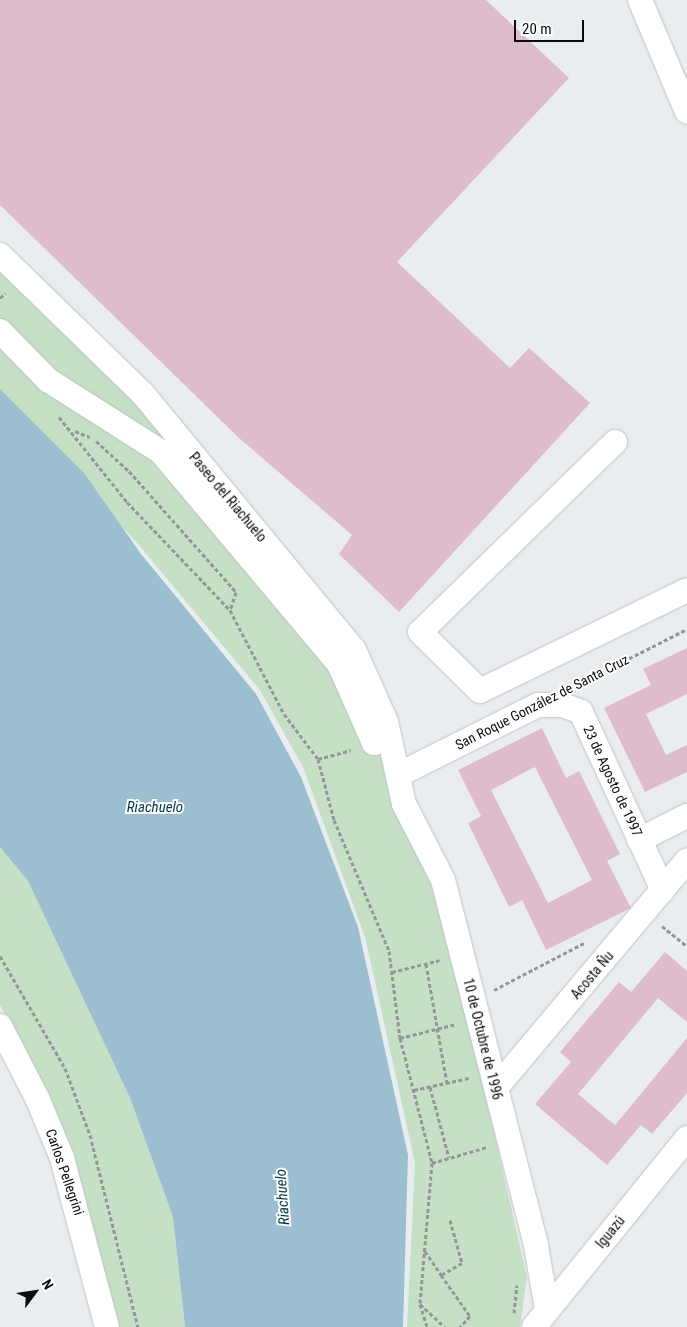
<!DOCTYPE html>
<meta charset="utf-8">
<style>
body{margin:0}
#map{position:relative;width:687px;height:1327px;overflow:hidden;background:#e9edf0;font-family:"Roboto Condensed",sans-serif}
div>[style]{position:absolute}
.green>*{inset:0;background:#c6e0c6}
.water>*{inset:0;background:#9bbfd0}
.building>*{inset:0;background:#dfbccd}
.path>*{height:3px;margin-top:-1.5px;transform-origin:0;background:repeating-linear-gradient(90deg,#949799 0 4px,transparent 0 6.5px)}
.roads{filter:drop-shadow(0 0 1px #bfc2c5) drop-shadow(0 0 1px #bfc2c5)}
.minor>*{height:24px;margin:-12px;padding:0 12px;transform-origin:12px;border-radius:12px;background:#fff}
span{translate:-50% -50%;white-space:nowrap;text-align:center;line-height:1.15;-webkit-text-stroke:4px #fff;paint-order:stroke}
.street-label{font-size:14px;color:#0b0c0d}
.water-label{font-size:15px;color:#02394b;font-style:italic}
.north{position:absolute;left:10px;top:1267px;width:50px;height:50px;-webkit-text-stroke:4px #fff;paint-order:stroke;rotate:59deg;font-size:14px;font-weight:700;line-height:20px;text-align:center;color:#0b0c0d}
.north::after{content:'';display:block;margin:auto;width:18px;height:22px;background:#0b0c0d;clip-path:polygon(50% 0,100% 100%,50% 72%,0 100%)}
.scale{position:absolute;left:514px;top:20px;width:70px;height:22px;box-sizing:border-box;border:2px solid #0b0c0d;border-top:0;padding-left:6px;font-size:15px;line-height:18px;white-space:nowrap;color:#0b0c0d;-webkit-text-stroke:4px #fff;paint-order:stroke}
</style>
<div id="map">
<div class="green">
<div style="clip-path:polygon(0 269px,147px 412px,336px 643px,439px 892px,527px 1277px,520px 1327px,407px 1327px,415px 1163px,365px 937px,303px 767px,260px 690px,138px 544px,0 398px)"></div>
<div style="clip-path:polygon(0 847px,28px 881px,130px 1098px,173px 1217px,185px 1327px,113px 1327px,57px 1120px,0 1005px)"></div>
</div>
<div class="water">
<div style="clip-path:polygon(0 389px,84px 473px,141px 554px,256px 694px,301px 777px,358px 927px,408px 1155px,403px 1327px,185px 1327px,173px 1217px,130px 1098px,28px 881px,0 847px)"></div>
</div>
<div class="building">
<div style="clip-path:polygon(0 0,486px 0,569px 78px,397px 262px,510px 368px,529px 348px,590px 403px,399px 612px,339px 554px,352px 535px,239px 438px,0 205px)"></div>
<div style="clip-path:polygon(687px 648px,687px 694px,646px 714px,666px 755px,687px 745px,687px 772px,645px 792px,604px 708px,651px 685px,643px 669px)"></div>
<div style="clip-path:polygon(evenodd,542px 728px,566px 778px,579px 771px,620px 854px,607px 861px,631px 908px,546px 950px,522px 900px,509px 907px,468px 823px,481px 816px,458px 770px,542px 728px,535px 767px,592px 880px,548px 903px,491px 790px,535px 767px)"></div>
<div style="clip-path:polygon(665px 952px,687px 971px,687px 1022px,658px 998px,578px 1094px,615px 1125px,687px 1038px,687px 1093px,652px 1134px,641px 1125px,607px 1165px,535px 1104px,571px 1062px,560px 1052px,619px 982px,631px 992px)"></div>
</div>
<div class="path">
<div style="left:0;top:298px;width:7px;rotate:-45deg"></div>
<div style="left:59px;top:417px;width:109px;rotate:51.3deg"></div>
<div style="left:127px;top:502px;width:149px;rotate:46.4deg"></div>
<div style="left:230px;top:610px;width:117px;rotate:62.6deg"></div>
<div style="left:284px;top:714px;width:56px;rotate:52.9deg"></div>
<div style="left:318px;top:759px;width:63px;rotate:75.3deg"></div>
<div style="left:334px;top:820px;width:142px;rotate:67.2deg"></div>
<div style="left:389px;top:951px;width:88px;rotate:82.8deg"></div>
<div style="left:400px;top:1038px;width:129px;rotate:75.6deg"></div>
<div style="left:432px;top:1163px;width:142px;rotate:94.9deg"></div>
<div style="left:420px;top:1304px;width:24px;rotate:73deg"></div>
<div style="left:75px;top:431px;width:16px;rotate:22deg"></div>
<div style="left:96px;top:441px;width:45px;rotate:42.3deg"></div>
<div style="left:129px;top:471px;width:162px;rotate:48.5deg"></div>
<div style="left:236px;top:592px;width:19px;rotate:108deg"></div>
<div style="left:577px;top:685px;width:123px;rotate:-27deg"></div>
<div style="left:318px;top:759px;width:34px;rotate:-15deg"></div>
<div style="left:662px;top:926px;width:32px;rotate:39deg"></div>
<div style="left:0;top:956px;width:129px;rotate:59.9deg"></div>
<div style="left:65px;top:1068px;width:72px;rotate:69.5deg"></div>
<div style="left:90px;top:1135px;width:198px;rotate:76deg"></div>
<div style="left:426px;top:964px;width:121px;rotate:80deg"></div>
<div style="left:392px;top:972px;width:49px;rotate:-14deg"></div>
<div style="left:494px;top:990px;width:104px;rotate:-27.6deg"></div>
<div style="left:400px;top:1038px;width:58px;rotate:-14deg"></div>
<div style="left:430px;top:1087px;width:73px;rotate:75deg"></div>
<div style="left:414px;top:1090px;width:56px;rotate:-12.3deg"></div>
<div style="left:432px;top:1163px;width:57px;rotate:-16.2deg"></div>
<div style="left:450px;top:1220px;width:45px;rotate:74.4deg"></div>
<div style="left:462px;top:1263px;width:24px;rotate:150deg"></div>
<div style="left:441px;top:1275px;width:50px;rotate:54.7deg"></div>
<div style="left:470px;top:1316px;width:15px;rotate:132deg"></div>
<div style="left:425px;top:1251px;width:29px;rotate:56deg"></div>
<div style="left:420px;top:1304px;width:34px;rotate:43deg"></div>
<div style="left:514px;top:1313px;width:28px;rotate:-84deg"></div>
</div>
<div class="roads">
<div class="minor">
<div style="left:640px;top:0;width:121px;rotate:67.2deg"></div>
<div style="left:0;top:255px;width:198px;rotate:44.2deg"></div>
<div style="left:142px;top:393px;width:333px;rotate:50.5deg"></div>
<div style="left:354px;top:650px;width:79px;rotate:66deg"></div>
<div style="left:386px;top:722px;width:84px;rotate:77.6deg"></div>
<div style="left:404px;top:804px;width:85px;rotate:62.8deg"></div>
<div style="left:443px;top:880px;width:378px;rotate:75.7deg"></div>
<div style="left:536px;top:1246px;width:64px;rotate:80.1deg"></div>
<div style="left:0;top:331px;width:69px;rotate:45.6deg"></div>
<div style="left:48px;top:380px;width:134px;rotate:32.5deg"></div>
<div style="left:161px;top:452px;width:277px;rotate:50deg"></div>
<div style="left:339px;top:664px;width:86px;rotate:66.1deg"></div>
<div style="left:374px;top:743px;width:16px;rotate:-18deg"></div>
<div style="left:615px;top:442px;width:272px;rotate:135.7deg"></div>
<div style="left:420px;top:632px;width:84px;rotate:44.5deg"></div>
<div style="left:480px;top:691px;width:230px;rotate:-26deg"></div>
<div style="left:398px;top:775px;width:157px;rotate:-26.6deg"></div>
<div style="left:538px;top:705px;width:25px"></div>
<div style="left:563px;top:705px;width:19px;rotate:21deg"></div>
<div style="left:581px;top:712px;width:196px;rotate:65.3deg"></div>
<div style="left:639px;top:840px;width:54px;rotate:-26.6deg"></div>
<div style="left:0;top:1026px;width:83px;rotate:62.8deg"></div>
<div style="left:38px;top:1100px;width:63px;rotate:67.5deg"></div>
<div style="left:62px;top:1158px;width:175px;rotate:75.1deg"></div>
<div style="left:496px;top:1088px;width:297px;rotate:-50deg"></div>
<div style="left:534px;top:1327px;width:243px;rotate:-51deg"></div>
</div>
</div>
<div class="street-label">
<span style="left:228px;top:497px;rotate:50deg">Paseo del Riachuelo</span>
<span style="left:542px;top:702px;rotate:-27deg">San Roque González de Santa Cruz</span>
<span style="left:613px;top:781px;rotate:65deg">23 de Agosto de 1997</span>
<span style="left:592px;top:975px;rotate:-50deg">Acosta Ñu</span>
<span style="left:483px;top:1039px;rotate:76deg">10 de Octubre de 1996</span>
<span style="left:65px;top:1172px;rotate:71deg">Carlos Pellegrini</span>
<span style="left:610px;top:1232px;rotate:-51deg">Iguazú</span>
</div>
<div class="water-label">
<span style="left:155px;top:808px">Riachuelo</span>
<span style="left:283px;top:1197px;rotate:-94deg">Riachuelo</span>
</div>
<div class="north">N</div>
<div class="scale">20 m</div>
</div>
